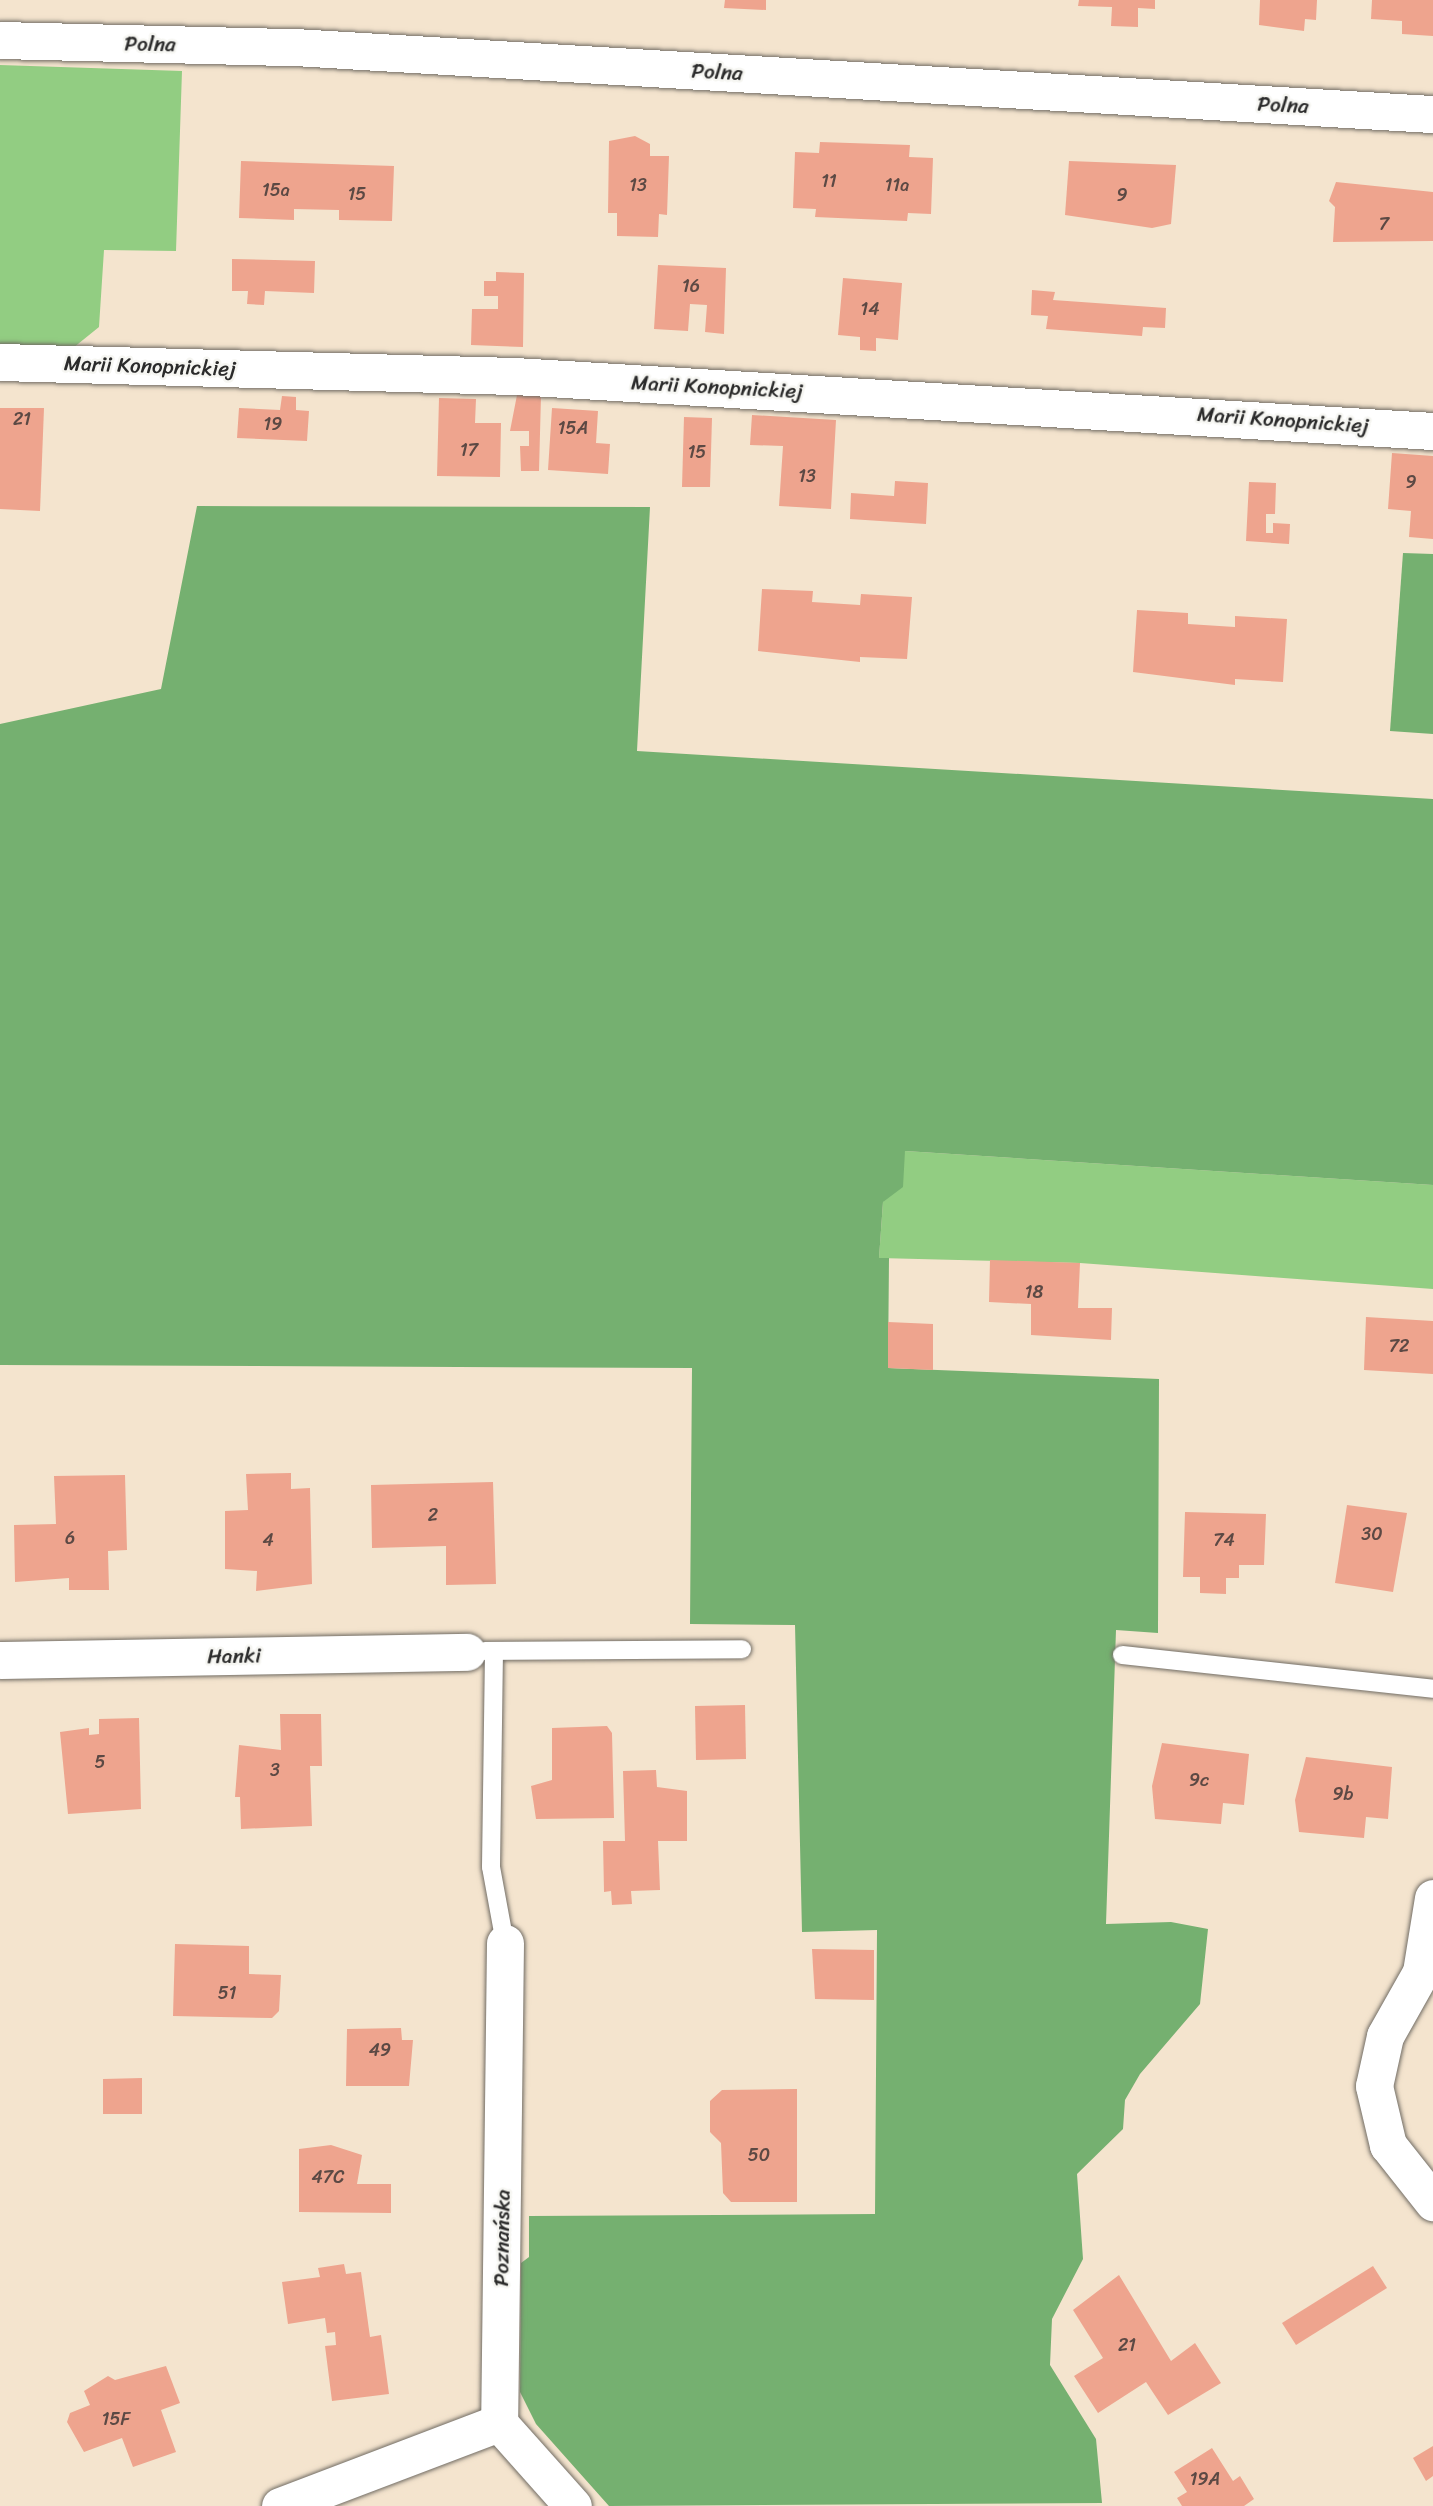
<!DOCTYPE html>
<meta charset="utf-8">
<style>
body{margin:0}
#map{position:relative;width:1433px;height:2506px;overflow:hidden;background:#f4e4ce;font-family:Sriracha,sans-serif}
div>[style]{position:absolute}
.green>*{inset:0;background:#92cd82}
.forest>*{inset:0;background:#75b070}
.building>*{inset:0;background:#eea48e}
.roads{filter:drop-shadow(0 0 2px #716c64) drop-shadow(0 0 2px #716c64)}
.lane>*{height:18px;margin:-9px;padding:0 9px;transform-origin:9px;border-radius:9px;background:#fff}
.street>*{height:37px;margin:-18.5px;padding:0 18.5px;transform-origin:18.5px;border-radius:18.5px;background:#fff}
span{translate:-50% -50%;white-space:nowrap;text-align:center;line-height:1.15;-webkit-text-stroke:5px #f6f6f2;paint-order:stroke}
.number-label{font-size:18px;color:#5c4944}
.number-label span{-webkit-text-stroke-width:0}
.street-label{font-size:21px;color:#2b2b2b}
</style>
<div id="map">
<div class="green">
<div style="clip-path:polygon(0 65px,182px 71px,176px 251px,104px 250px,99px 327px,73px 348px,0 348px)"></div>
<div style="clip-path:polygon(905px 1151px,1433px 1185px,1433px 1289px,1080px 1263px,879px 1258px,883px 1202px)"></div>
</div>
<div class="forest">
<div style="clip-path:polygon(197px 506px,650px 507px,637px 751px,1433px 799px,1433px 1185px,905px 1151px,903px 1187px,883px 1202px,879px 1258px,889px 1258px,888px 1368px,1159px 1379px,1158px 1633px,1116px 1630px,1106px 1924px,1171px 1922px,1208px 1929px,1200px 2004px,1140px 2074px,1125px 2100px,1123px 2129px,1077px 2174px,1083px 2259px,1052px 2319px,1050px 2365px,1096px 2439px,1102px 2503px,609px 2506px,536px 2424px,520px 2392px,521px 2263px,529px 2257px,529px 2216px,875px 2214px,877px 1930px,802px 1932px,795px 1625px,690px 1624px,692px 1368px,0 1365px,0 724px,161px 689px)"></div>
<div style="clip-path:polygon(1403px 553px,1433px 554px,1433px 734px,1390px 731px)"></div>
</div>
<div class="building">
<div style="clip-path:polygon(725px 0,766px 0,766px 10px,724px 8px)"></div>
<div style="clip-path:polygon(1079px 0,1155px 0,1155px 9px,1138px 8px,1138px 27px,1111px 26px,1112px 7px,1078px 6px)"></div>
<div style="clip-path:polygon(1260px 0,1317px 0,1316px 20px,1305px 19px,1304px 31px,1259px 25px)"></div>
<div style="clip-path:polygon(1372px 0,1433px 0,1433px 36px,1402px 34px,1402px 21px,1371px 19px)"></div>
<div style="clip-path:polygon(635px 136px,650px 144px,650px 156px,669px 156px,667px 215px,659px 214px,658px 237px,617px 236px,617px 213px,608px 213px,609px 141px)"></div>
<div style="clip-path:polygon(820px 142px,910px 145px,909px 157px,933px 158px,931px 214px,908px 213px,907px 221px,815px 217px,816px 209px,793px 208px,795px 152px,819px 153px)"></div>
<div style="clip-path:polygon(241px 161px,394px 166px,392px 221px,339px 220px,339px 210px,294px 209px,294px 220px,239px 218px)"></div>
<div style="clip-path:polygon(1069px 161px,1176px 165px,1171px 224px,1152px 228px,1065px 215px)"></div>
<div style="clip-path:polygon(1336px 182px,1433px 192px,1433px 241px,1333px 242px,1335px 207px,1329px 201px)"></div>
<div style="clip-path:polygon(232px 259px,315px 261px,314px 293px,265px 291px,264px 305px,247px 304px,248px 291px,232px 291px)"></div>
<div style="clip-path:polygon(658px 265px,726px 268px,724px 334px,705px 332px,707px 305px,690px 304px,688px 331px,654px 329px)"></div>
<div style="clip-path:polygon(496px 272px,524px 273px,523px 347px,471px 345px,472px 309px,498px 309px,498px 296px,484px 296px,484px 281px,496px 281px)"></div>
<div style="clip-path:polygon(843px 278px,902px 283px,898px 340px,876px 338px,876px 351px,860px 350px,860px 337px,838px 335px)"></div>
<div style="clip-path:polygon(1032px 290px,1055px 292px,1053px 300px,1166px 308px,1165px 328px,1143px 327px,1142px 336px,1046px 329px,1048px 316px,1031px 315px)"></div>
<div style="clip-path:polygon(517px 395px,541px 396px,539px 471px,521px 471px,520px 446px,529px 446px,529px 431px,510px 431px)"></div>
<div style="clip-path:polygon(282px 396px,296px 397px,296px 410px,309px 411px,307px 441px,237px 438px,239px 408px,280px 410px)"></div>
<div style="clip-path:polygon(439px 398px,476px 399px,475px 423px,501px 423px,500px 477px,437px 476px)"></div>
<div style="clip-path:polygon(0 408px,44px 408px,40px 511px,0 509px)"></div>
<div style="clip-path:polygon(552px 408px,598px 411px,596px 443px,610px 444px,608px 474px,548px 470px)"></div>
<div style="clip-path:polygon(752px 415px,836px 420px,831px 509px,779px 506px,783px 446px,750px 445px)"></div>
<div style="clip-path:polygon(684px 417px,712px 418px,710px 487px,682px 487px)"></div>
<div style="clip-path:polygon(1392px 453px,1433px 456px,1433px 539px,1409px 537px,1411px 511px,1388px 509px)"></div>
<div style="clip-path:polygon(895px 481px,928px 483px,926px 524px,850px 519px,851px 493px,894px 496px)"></div>
<div style="clip-path:polygon(1249px 482px,1276px 483px,1275px 514px,1266px 514px,1266px 533px,1273px 533px,1273px 523px,1290px 524px,1289px 544px,1246px 541px)"></div>
<div style="clip-path:polygon(762px 589px,813px 591px,812px 602px,860px 605px,861px 594px,912px 597px,907px 659px,860px 657px,860px 662px,758px 651px)"></div>
<div style="clip-path:polygon(1137px 610px,1188px 613px,1188px 624px,1235px 627px,1235px 616px,1287px 619px,1283px 682px,1235px 679px,1235px 685px,1133px 672px)"></div>
<div style="clip-path:polygon(990px 1260px,1080px 1263px,1078px 1308px,1112px 1308px,1111px 1340px,1031px 1335px,1031px 1304px,989px 1302px)"></div>
<div style="clip-path:polygon(1366px 1317px,1433px 1321px,1433px 1374px,1364px 1370px)"></div>
<div style="clip-path:polygon(888px 1322px,933px 1324px,933px 1370px,888px 1368px)"></div>
<div style="clip-path:polygon(291px 1473px,291px 1489px,310px 1488px,312px 1584px,256px 1591px,257px 1571px,225px 1569px,225px 1511px,248px 1510px,246px 1474px)"></div>
<div style="clip-path:polygon(125px 1475px,127px 1550px,108px 1551px,109px 1590px,69px 1590px,69px 1578px,15px 1582px,14px 1525px,56px 1524px,54px 1476px)"></div>
<div style="clip-path:polygon(493px 1482px,496px 1584px,446px 1585px,446px 1546px,372px 1548px,371px 1485px)"></div>
<div style="clip-path:polygon(1347px 1505px,1407px 1513px,1393px 1592px,1335px 1583px)"></div>
<div style="clip-path:polygon(1185px 1512px,1266px 1514px,1264px 1565px,1239px 1565px,1239px 1578px,1226px 1578px,1226px 1594px,1200px 1593px,1200px 1577px,1183px 1577px)"></div>
<div style="clip-path:polygon(745px 1705px,746px 1759px,696px 1760px,695px 1706px)"></div>
<div style="clip-path:polygon(280px 1714px,321px 1714px,322px 1766px,310px 1766px,312px 1826px,241px 1829px,240px 1797px,235px 1797px,239px 1745px,281px 1750px)"></div>
<div style="clip-path:polygon(139px 1718px,141px 1809px,68px 1814px,60px 1732px,89px 1728px,89px 1735px,99px 1734px,99px 1719px)"></div>
<div style="clip-path:polygon(607px 1726px,612px 1733px,614px 1818px,536px 1819px,531px 1786px,552px 1780px,552px 1728px)"></div>
<div style="clip-path:polygon(1162px 1743px,1249px 1754px,1244px 1805px,1223px 1803px,1221px 1824px,1155px 1819px,1152px 1786px)"></div>
<div style="clip-path:polygon(1306px 1757px,1392px 1767px,1388px 1819px,1366px 1817px,1364px 1838px,1299px 1832px,1295px 1800px)"></div>
<div style="clip-path:polygon(656px 1770px,657px 1787px,687px 1791px,687px 1841px,658px 1841px,660px 1890px,631px 1891px,632px 1904px,612px 1905px,611px 1891px,604px 1892px,603px 1841px,625px 1841px,623px 1771px)"></div>
<div style="clip-path:polygon(175px 1944px,249px 1946px,249px 1974px,281px 1975px,279px 2011px,272px 2018px,173px 2016px)"></div>
<div style="clip-path:polygon(812px 1949px,874px 1950px,874px 2000px,815px 1999px)"></div>
<div style="clip-path:polygon(401px 2028px,402px 2040px,413px 2040px,409px 2086px,346px 2086px,347px 2029px)"></div>
<div style="clip-path:polygon(142px 2078px,142px 2114px,103px 2114px,103px 2079px)"></div>
<div style="clip-path:polygon(797px 2089px,797px 2202px,731px 2202px,723px 2193px,721px 2143px,710px 2132px,710px 2101px,722px 2090px)"></div>
<div style="clip-path:polygon(331px 2145px,362px 2155px,357px 2184px,391px 2184px,391px 2213px,299px 2212px,299px 2149px)"></div>
<div style="clip-path:polygon(344px 2264px,346px 2274px,361px 2272px,370px 2337px,381px 2335px,389px 2394px,332px 2401px,325px 2346px,336px 2345px,335px 2332px,327px 2333px,325px 2318px,288px 2324px,282px 2282px,320px 2277px,318px 2268px)"></div>
<div style="clip-path:polygon(1373px 2266px,1387px 2288px,1296px 2345px,1282px 2323px)"></div>
<div style="clip-path:polygon(1119px 2275px,1171px 2361px,1195px 2343px,1221px 2383px,1168px 2415px,1146px 2382px,1098px 2413px,1074px 2376px,1103px 2358px,1073px 2310px)"></div>
<div style="clip-path:polygon(166px 2366px,180px 2403px,161px 2410px,176px 2452px,133px 2467px,122px 2438px,84px 2452px,67px 2422px,70px 2413px,90px 2405px,84px 2391px,108px 2376px,115px 2380px)"></div>
<div style="clip-path:polygon(1433px 2446px,1433px 2476px,1426px 2481px,1413px 2458px)"></div>
<div style="clip-path:polygon(1212px 2448px,1233px 2481px,1240px 2476px,1254px 2499px,1244px 2506px,1182px 2506px,1177px 2498px,1187px 2492px,1174px 2472px)"></div>
</div>
<div class="roads">
<div class="lane">
<div style="left:485px;top:1651px;width:257px;rotate:-0.4deg"></div>
<div style="left:494px;top:1651px;width:216px;rotate:90.8deg"></div>
<div style="left:491px;top:1867px;width:77px;rotate:79.6deg"></div>
<div style="left:1122px;top:1655px;width:313px;rotate:6.2deg"></div>
</div>
<div class="street">
<div style="left:0;top:40px;width:294px;rotate:1.4deg"></div>
<div style="left:294px;top:47px;width:1141px;rotate:3.37deg"></div>
<div style="left:0;top:362px;width:515px;rotate:1.56deg"></div>
<div style="left:515px;top:376px;width:920px;rotate:3.43deg"></div>
<div style="left:0;top:1660px;width:467px;rotate:-1deg"></div>
<div style="left:1433px;top:1898px;width:75px;rotate:99.2deg"></div>
<div style="left:1421px;top:1972px;width:73px;rotate:119.4deg"></div>
<div style="left:1385px;top:2036px;width:51px;rotate:102.4deg"></div>
<div style="left:1374px;top:2086px;width:61px;rotate:76.7deg"></div>
<div style="left:1388px;top:2145px;width:73px;rotate:51.7deg"></div>
<div style="left:505px;top:1943px;width:480px;rotate:90.7deg"></div>
<div style="left:499px;top:2423px;width:111px;rotate:48.3deg"></div>
<div style="left:280px;top:2506px;width:234px;rotate:-20.8deg"></div>
</div>
</div>
<div class="number-label">
<span style="left:829px;top:181px">11</span>
<span style="left:638px;top:185px">13</span>
<span style="left:897px;top:185px">11a</span>
<span style="left:276px;top:190px">15a</span>
<span style="left:357px;top:194px">15</span>
<span style="left:1122px;top:195px">9</span>
<span style="left:1384px;top:224px">7</span>
<span style="left:691px;top:286px">16</span>
<span style="left:870px;top:309px">14</span>
<span style="left:22px;top:419px">21</span>
<span style="left:273px;top:424px">19</span>
<span style="left:573px;top:428px">15A</span>
<span style="left:469px;top:450px">17</span>
<span style="left:697px;top:452px">15</span>
<span style="left:807px;top:476px">13</span>
<span style="left:1411px;top:482px">9</span>
<span style="left:1034px;top:1292px">18</span>
<span style="left:1399px;top:1346px">72</span>
<span style="left:433px;top:1515px">2</span>
<span style="left:1372px;top:1534px">30</span>
<span style="left:70px;top:1538px">6</span>
<span style="left:268px;top:1540px">4</span>
<span style="left:1224px;top:1540px">74</span>
<span style="left:100px;top:1762px">5</span>
<span style="left:275px;top:1770px">3</span>
<span style="left:1199px;top:1780px">9c</span>
<span style="left:1343px;top:1794px">9b</span>
<span style="left:227px;top:1993px">51</span>
<span style="left:380px;top:2050px">49</span>
<span style="left:759px;top:2155px">50</span>
<span style="left:328px;top:2177px">47C</span>
<span style="left:1127px;top:2345px">21</span>
<span style="left:116px;top:2419px">15F</span>
<span style="left:1205px;top:2479px">19A</span>
</div>
<div class="street-label">
<span style="left:150px;top:44px;rotate:1deg">Polna</span>
<span style="left:717px;top:72px;rotate:3deg">Polna</span>
<span style="left:1283px;top:105px;rotate:3deg">Polna</span>
<span style="left:150px;top:366px;rotate:2deg">Marii Konopnickiej</span>
<span style="left:717px;top:387px;rotate:3deg">Marii Konopnickiej</span>
<span style="left:1283px;top:420px;rotate:4deg">Marii Konopnickiej</span>
<span style="left:234px;top:1656px;rotate:-1deg">Hanki</span>
<span style="left:502px;top:2238px;rotate:-89deg">Poznańska</span>
</div>
</div>
